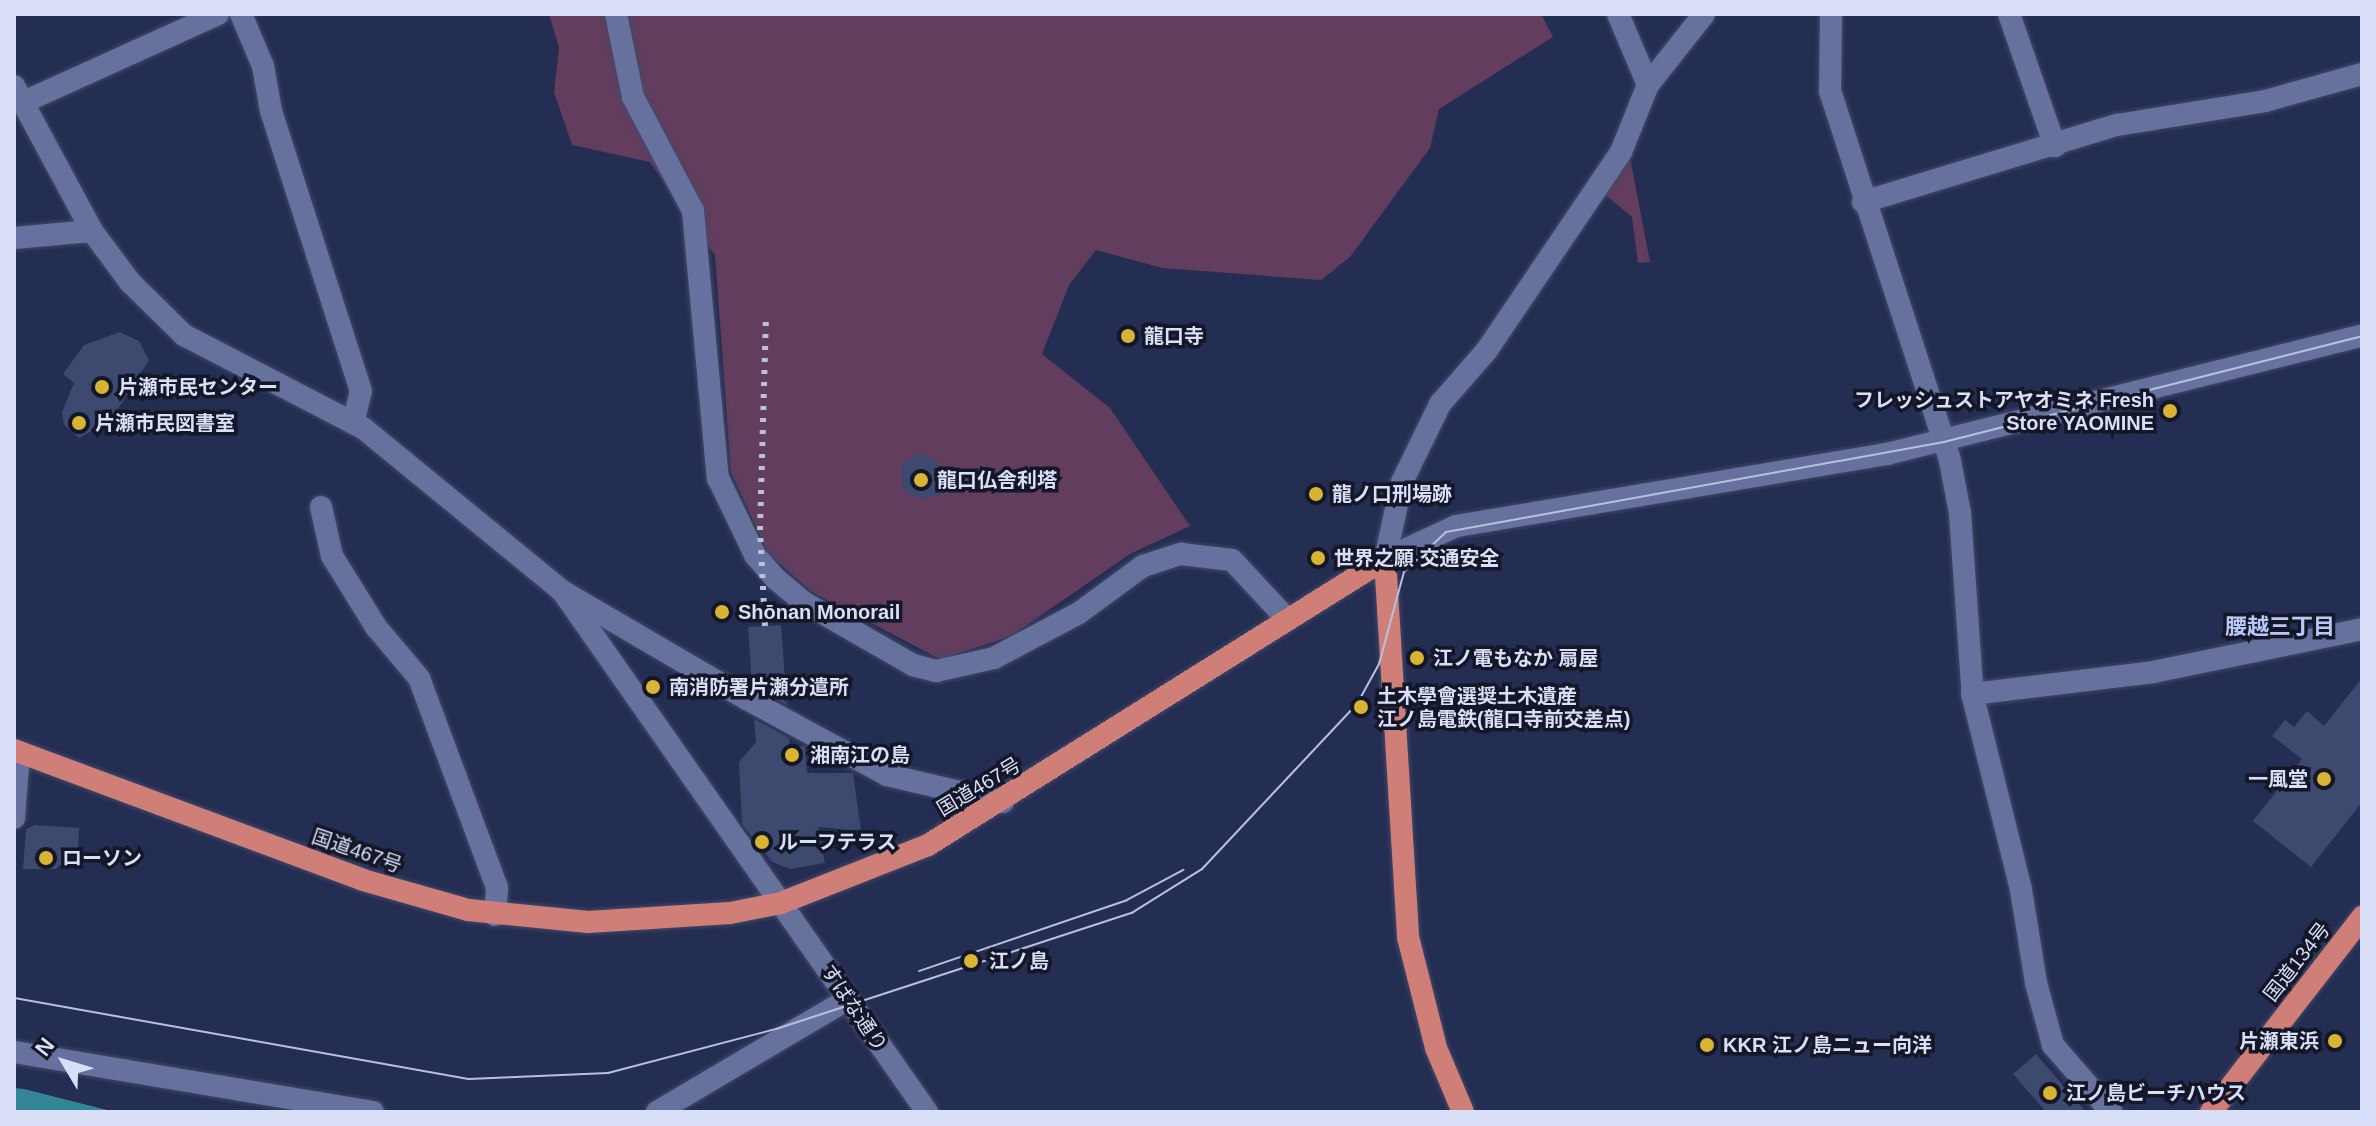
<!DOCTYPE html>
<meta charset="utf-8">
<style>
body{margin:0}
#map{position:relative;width:2376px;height:1126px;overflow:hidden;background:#242d52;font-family:Helvetica,"Noto Sans JP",sans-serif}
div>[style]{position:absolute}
.green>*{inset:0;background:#623d5d}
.water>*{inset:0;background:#338695}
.building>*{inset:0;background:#3e4970}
.roads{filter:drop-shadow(0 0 2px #434969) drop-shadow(0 0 2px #434969)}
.minor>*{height:22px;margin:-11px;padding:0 11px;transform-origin:11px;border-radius:11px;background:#66729d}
.tertiary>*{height:22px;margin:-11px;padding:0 11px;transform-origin:11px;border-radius:11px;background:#66729d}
.trunk>*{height:22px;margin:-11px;padding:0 11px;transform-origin:11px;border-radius:11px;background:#cf7f78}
.tram>*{height:2px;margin:-1px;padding:0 1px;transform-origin:1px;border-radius:1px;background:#b9c0db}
.rail>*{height:6px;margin-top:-3px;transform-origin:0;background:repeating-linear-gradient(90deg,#b9c0db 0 4px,transparent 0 12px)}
.dots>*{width:22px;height:22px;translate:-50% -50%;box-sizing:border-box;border:4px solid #131728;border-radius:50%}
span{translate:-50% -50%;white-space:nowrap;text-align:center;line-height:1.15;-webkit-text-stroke:7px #131728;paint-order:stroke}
.poi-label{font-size:20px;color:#d8dff7;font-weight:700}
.left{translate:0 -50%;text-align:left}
.right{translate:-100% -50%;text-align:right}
.street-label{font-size:20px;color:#d8dff7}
.neighbourhood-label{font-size:22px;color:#bac8f7;font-weight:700}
.frame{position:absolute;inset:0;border:16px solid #d8dff7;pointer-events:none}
.north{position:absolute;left:24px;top:1022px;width:80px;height:80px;-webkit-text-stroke:6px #131728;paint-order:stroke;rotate:308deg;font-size:22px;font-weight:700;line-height:32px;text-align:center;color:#d8dff7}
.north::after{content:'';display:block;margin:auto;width:28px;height:36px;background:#d8dff7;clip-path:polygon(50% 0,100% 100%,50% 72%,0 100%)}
</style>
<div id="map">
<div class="green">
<div style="clip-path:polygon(549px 14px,1541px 14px,1553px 37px,1439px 109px,1430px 148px,1350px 257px,1321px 280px,1162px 268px,1096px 250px,1069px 285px,1042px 354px,1110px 408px,1190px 526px,1130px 554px,1011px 636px,940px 659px,812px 592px,768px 553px,731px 472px,715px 255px,650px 162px,572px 145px,554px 92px,559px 48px)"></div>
<div style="clip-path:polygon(1629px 152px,1650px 262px,1638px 263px,1632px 217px,1603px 193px)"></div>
</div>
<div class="water">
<div style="clip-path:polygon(14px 1088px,24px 1089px,115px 1112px,14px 1112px)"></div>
</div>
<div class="building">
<div style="clip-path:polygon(120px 332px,139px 341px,149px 360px,111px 420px,79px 438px,64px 425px,62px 412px,74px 383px,63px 374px,84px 345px)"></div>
<div style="clip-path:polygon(919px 453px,938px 461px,942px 483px,954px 491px,922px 499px,903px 491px,901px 464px)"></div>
<div style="clip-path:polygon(781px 625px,787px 705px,752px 686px,748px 627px)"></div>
<div style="clip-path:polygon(2362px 678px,2362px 802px,2311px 867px,2253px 821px,2302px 759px,2272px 736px,2285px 720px,2294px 727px,2307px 711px,2324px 726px)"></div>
<div style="clip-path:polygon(754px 719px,789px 738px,790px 747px,805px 746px,807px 773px,853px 773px,861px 831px,818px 827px,825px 863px,790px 869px,772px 862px,742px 824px,739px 762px,756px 742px)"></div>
<div style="clip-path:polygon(35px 825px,79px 828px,78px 848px,56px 869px,23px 869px,26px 829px)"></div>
<div style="clip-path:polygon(2036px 1054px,2086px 1112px,2046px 1112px,2013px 1074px)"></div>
</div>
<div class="roads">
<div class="minor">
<div style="left:241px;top:14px;width:56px;rotate:67.1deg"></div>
<div style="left:263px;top:66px;width:46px;rotate:79.9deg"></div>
<div style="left:271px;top:111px;width:294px;rotate:72.2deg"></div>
<div style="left:361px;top:391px;width:33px;rotate:104deg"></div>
<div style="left:1618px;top:14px;width:77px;rotate:67.1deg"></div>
<div style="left:1831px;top:14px;width:77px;rotate:90.7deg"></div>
<div style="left:1830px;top:91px;width:389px;rotate:72deg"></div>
<div style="left:1950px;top:461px;width:53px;rotate:79.1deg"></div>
<div style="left:1960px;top:513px;width:184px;rotate:86deg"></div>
<div style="left:1973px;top:697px;width:199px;rotate:76deg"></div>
<div style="left:2021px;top:890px;width:94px;rotate:80.8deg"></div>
<div style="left:2036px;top:983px;width:64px;rotate:74.7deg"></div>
<div style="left:2053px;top:1045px;width:89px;rotate:49.1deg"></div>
<div style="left:2009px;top:14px;width:140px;rotate:70.8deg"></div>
<div style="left:14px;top:86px;width:165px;rotate:61.7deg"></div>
<div style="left:92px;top:231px;width:64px;rotate:53.3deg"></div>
<div style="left:130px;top:282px;width:76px;rotate:44.5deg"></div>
<div style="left:184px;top:335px;width:202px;rotate:27.5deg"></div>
<div style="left:363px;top:428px;width:257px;rotate:39.3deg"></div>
<div style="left:562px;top:591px;width:214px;rotate:30.3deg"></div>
<div style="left:747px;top:699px;width:159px;rotate:28.5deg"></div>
<div style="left:887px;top:775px;width:119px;rotate:13.1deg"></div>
<div style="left:24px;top:102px;width:213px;rotate:-24.4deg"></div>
<div style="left:1863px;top:202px;width:265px;rotate:-16.9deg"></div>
<div style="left:2117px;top:125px;width:150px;rotate:-9.2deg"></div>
<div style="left:2265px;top:101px;width:101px;rotate:-15.6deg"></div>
<div style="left:14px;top:238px;width:78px;rotate:-5.1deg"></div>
<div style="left:321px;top:507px;width:50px;rotate:77.3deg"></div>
<div style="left:332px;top:556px;width:84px;rotate:58.2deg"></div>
<div style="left:376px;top:627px;width:67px;rotate:49.9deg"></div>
<div style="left:419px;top:678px;width:224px;rotate:69.6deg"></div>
<div style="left:497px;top:888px;width:27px;rotate:94deg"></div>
<div style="left:1385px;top:559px;width:79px;rotate:-77.6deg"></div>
<div style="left:1402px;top:482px;width:87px;rotate:-64deg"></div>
<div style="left:1440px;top:404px;width:72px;rotate:-49deg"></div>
<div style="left:1487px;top:350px;width:239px;rotate:-55.9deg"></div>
<div style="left:1621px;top:152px;width:72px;rotate:-68.1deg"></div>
<div style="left:1648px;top:85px;width:90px;rotate:-51.7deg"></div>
<div style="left:565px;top:595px;width:631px;rotate:55deg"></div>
<div style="left:1972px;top:694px;width:182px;rotate:-6.9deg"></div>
<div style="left:2153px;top:672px;width:213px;rotate:-11.6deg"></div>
<div style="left:14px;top:818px;width:66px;rotate:-85.7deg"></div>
<div style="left:14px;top:1052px;width:364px;rotate:9.5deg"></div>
<div style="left:657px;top:1112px;width:222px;rotate:-30.6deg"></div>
</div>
<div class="tertiary">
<div style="left:616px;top:14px;width:85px;rotate:78.4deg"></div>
<div style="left:633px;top:97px;width:129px;rotate:62.2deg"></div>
<div style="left:693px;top:211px;width:268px;rotate:84.7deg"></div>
<div style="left:718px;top:478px;width:85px;rotate:64.3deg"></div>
<div style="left:755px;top:555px;width:32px;rotate:49deg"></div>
<div style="left:776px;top:579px;width:38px;rotate:40deg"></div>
<div style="left:805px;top:603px;width:125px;rotate:29.9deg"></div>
<div style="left:913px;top:665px;width:24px;rotate:15deg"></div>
<div style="left:936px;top:671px;width:59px;rotate:-12.6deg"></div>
<div style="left:994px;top:658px;width:96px;rotate:-27.9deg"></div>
<div style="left:1079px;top:613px;width:79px;rotate:-36.3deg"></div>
<div style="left:1143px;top:566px;width:40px;rotate:-18deg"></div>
<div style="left:1181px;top:554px;width:51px;rotate:6.7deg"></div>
<div style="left:1232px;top:560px;width:82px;rotate:47deg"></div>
<div style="left:1385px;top:559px;width:78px;rotate:-24.9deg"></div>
<div style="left:1456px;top:526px;width:437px;rotate:-9.5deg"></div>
<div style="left:1887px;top:454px;width:489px;rotate:-14deg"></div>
</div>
<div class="trunk">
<div style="left:14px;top:750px;width:372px;rotate:20.4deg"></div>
<div style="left:363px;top:880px;width:109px;rotate:15.9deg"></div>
<div style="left:468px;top:910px;width:121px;rotate:5.7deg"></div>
<div style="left:588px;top:922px;width:142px;rotate:-3.6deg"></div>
<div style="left:730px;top:913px;width:52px;rotate:-11.1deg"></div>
<div style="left:781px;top:903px;width:158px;rotate:-21.5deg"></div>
<div style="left:928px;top:845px;width:539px;rotate:-32.04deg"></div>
<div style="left:1385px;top:559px;width:379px;rotate:86.5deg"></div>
<div style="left:1408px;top:937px;width:114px;rotate:75.8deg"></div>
<div style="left:1436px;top:1048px;width:69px;rotate:67.1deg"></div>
<div style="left:2211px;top:1112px;width:247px;rotate:-52.2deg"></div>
</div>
</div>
<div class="tram">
<div style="left:919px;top:971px;width:220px;rotate:-18.8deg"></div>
<div style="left:1127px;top:900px;width:64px;rotate:-28.2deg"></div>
<div style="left:14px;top:998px;width:462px;rotate:10.1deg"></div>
<div style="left:469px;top:1079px;width:139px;rotate:-2.5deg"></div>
<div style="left:608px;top:1073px;width:174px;rotate:-14.7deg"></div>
<div style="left:776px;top:1029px;width:376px;rotate:-18.1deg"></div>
<div style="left:1133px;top:912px;width:81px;rotate:-31.9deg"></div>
<div style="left:1202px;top:869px;width:226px;rotate:-46.8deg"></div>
<div style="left:1357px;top:704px;width:46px;rotate:-61.2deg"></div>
<div style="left:1379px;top:664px;width:95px;rotate:-74.8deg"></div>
<div style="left:1404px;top:572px;width:58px;rotate:-43.6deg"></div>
<div style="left:1446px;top:532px;width:506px;rotate:-10.24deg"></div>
<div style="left:1944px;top:442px;width:431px;rotate:-14.2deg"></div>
</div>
<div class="rail">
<div style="left:765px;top:626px;width:96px;rotate:-93deg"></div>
<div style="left:760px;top:530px;width:216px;rotate:-88.4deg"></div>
</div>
<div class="dots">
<div style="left:1128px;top:336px;background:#d9b334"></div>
<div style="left:102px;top:387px;background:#d9b334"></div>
<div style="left:2170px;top:411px;background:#d9b334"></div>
<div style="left:79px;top:423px;background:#d9b334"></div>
<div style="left:921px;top:480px;background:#d9b334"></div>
<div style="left:1316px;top:494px;background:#d9b334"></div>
<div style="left:1318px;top:558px;background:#d9b334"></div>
<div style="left:722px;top:612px;background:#d9b334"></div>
<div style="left:1417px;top:658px;background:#d9b334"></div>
<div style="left:653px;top:687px;background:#d9b334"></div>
<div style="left:1361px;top:707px;background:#d9b334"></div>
<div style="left:792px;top:755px;background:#d9b334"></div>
<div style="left:2324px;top:779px;background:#d9b334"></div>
<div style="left:762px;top:842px;background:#d9b334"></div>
<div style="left:46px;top:858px;background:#d9b334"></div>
<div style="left:971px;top:961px;background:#d9b334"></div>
<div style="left:2335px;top:1041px;background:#d9b334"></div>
<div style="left:1707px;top:1045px;background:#d9b334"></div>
<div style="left:2050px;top:1093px;background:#d9b334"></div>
</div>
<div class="poi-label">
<span class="left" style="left:1144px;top:336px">龍口寺</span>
<span class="left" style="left:118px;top:387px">片瀬市民センター</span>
<span class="right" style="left:2154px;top:412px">フレッシュストアヤオミネ Fresh<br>Store YAOMINE</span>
<span class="left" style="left:95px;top:423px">片瀬市民図書室</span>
<span class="left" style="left:937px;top:480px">龍口仏舎利塔</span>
<span class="left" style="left:1332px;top:494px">龍ノ口刑場跡</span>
<span class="left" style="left:1334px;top:558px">世界之願 交通安全</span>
<span class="left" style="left:738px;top:612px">Shōnan Monorail</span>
<span class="left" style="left:1433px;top:658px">江ノ電もなか 扇屋</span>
<span class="left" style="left:669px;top:687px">南消防署片瀬分遣所</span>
<span class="left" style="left:1377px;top:708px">土木學會選奨土木遺産<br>江ノ島電鉄(龍口寺前交差点)</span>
<span class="left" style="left:810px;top:755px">湘南江の島</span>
<span class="right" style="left:2308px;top:779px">一風堂</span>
<span class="left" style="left:778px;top:842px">ルーフテラス</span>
<span class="left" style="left:62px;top:858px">ローソン</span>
<span class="left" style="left:989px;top:961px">江ノ島</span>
<span class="right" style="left:2319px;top:1041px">片瀬東浜</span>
<span class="left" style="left:1723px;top:1045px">KKR 江ノ島ニュー向洋</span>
<span class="left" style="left:2066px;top:1093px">江ノ島ビーチハウス</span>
</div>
<div class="street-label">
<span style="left:979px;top:787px;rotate:-31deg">国道467号</span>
<span style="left:357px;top:851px;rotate:19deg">国道467号</span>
<span style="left:2297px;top:962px;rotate:-52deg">国道134号</span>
<span style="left:854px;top:1008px;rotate:56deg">すばな通り</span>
</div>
<div class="neighbourhood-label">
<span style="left:2280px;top:627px">腰越三丁目</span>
</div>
<div class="frame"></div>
<div class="north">N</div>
</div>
